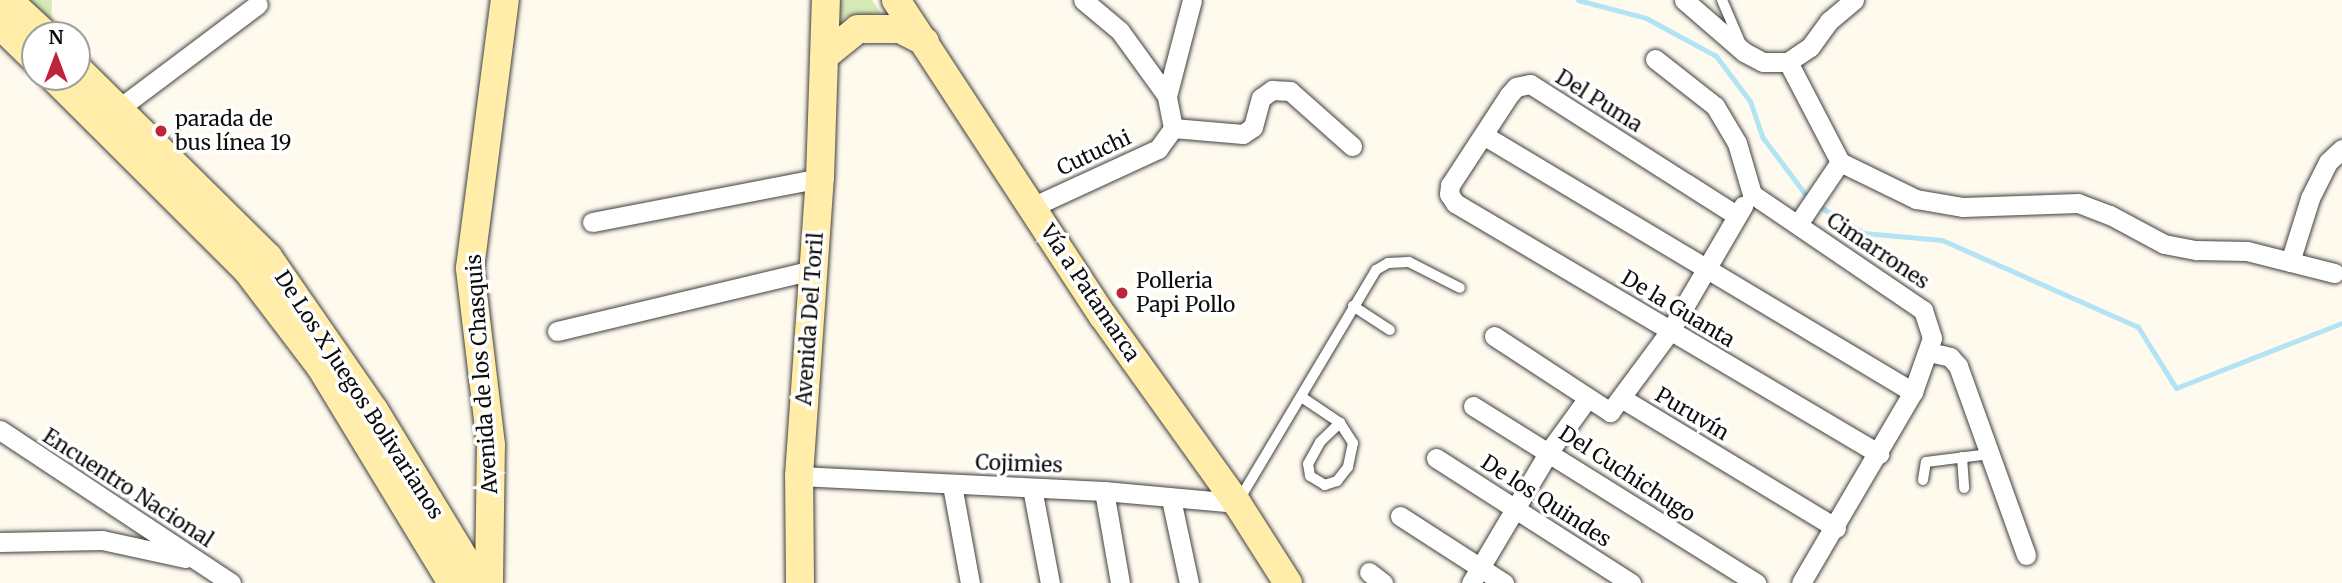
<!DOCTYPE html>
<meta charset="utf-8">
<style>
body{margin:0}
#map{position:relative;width:2342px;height:583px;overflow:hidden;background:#fffaee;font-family:Merriweather,serif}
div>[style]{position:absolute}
.green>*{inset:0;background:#d6e9b7}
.stream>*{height:5px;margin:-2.5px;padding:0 2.5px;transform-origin:2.5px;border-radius:2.5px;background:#b2e4f6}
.roads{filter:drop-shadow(0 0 2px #404040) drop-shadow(0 0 2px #404040)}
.lane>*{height:10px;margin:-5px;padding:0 5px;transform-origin:5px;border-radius:5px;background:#fff}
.street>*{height:19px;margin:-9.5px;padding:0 9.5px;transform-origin:9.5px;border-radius:9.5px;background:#fff}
.secondary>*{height:28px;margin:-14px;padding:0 14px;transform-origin:14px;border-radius:14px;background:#ffeda9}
.dots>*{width:19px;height:19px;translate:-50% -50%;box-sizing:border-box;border:4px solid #fff;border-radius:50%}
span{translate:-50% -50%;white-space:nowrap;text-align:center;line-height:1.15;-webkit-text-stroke:7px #fff;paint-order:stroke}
.street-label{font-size:21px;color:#0d0d0d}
.poi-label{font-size:21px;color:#0d0d0d}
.left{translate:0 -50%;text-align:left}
.north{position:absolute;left:21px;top:21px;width:70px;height:70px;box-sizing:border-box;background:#fff;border:2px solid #9e9e9e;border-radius:50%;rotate:0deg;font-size:19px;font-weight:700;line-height:28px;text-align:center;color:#0d0d0d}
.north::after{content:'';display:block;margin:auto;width:24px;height:32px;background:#be253b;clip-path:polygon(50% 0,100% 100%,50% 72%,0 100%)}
</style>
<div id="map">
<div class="green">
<div style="clip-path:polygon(25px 0,52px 0,51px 27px)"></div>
<div style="clip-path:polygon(830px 0,872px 0,881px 13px,848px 16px,830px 27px)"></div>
</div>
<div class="stream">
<div style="left:1578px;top:0;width:70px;rotate:14.8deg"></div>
<div style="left:1646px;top:18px;width:80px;rotate:28.5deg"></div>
<div style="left:1716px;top:56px;width:56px;rotate:52.9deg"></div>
<div style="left:1750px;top:101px;width:39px;rotate:71deg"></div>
<div style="left:1763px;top:138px;width:76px;rotate:53deg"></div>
<div style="left:1817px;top:205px;width:55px;rotate:30.8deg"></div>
<div style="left:1864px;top:233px;width:78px;rotate:5.1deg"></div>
<div style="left:1942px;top:240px;width:214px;rotate:23.9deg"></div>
<div style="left:2138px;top:327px;width:72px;rotate:58.1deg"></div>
<div style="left:2176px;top:388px;width:178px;rotate:-21.4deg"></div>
</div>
<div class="roads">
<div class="lane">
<div style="left:1722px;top:0;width:46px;rotate:66.8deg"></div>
<div style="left:1353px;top:306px;width:44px;rotate:33deg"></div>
<div style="left:1303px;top:398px;width:45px;rotate:34deg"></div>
<div style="left:1340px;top:423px;width:24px;rotate:57deg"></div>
<div style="left:1353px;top:443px;width:25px;rotate:102deg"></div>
<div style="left:1348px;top:467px;width:18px;rotate:128deg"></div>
<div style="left:1337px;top:481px;width:13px;rotate:162deg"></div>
<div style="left:1325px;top:485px;width:17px;rotate:-149deg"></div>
<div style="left:1310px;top:476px;width:12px;rotate:-99deg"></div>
<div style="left:1308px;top:464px;width:25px;rotate:-61deg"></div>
<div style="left:1320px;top:442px;width:28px;rotate:-44deg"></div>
<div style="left:1962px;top:457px;width:31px;rotate:86deg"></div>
<div style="left:1923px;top:480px;width:18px;rotate:-81deg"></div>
<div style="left:1926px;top:462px;width:64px;rotate:-7.2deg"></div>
<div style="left:1239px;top:500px;width:268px;rotate:-59.2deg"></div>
<div style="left:1376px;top:270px;width:14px;rotate:-30deg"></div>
<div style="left:1388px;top:263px;width:21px;rotate:-3deg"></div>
<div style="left:1409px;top:262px;width:57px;rotate:27deg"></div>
</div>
<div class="street">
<div style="left:1684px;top:0;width:79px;rotate:40.9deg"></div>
<div style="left:1744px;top:52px;width:21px;rotate:28deg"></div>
<div style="left:1763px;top:62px;width:25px"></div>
<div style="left:1854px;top:0;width:33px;rotate:140deg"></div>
<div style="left:1829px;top:21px;width:32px;rotate:126deg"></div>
<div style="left:1810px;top:47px;width:27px;rotate:146deg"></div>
<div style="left:1788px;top:62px;width:113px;rotate:62.5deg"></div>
<div style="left:1840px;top:162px;width:85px;rotate:26deg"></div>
<div style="left:1916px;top:199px;width:48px;rotate:9.7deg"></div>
<div style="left:1963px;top:207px;width:115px;rotate:-2deg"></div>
<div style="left:2078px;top:203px;width:34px;rotate:21deg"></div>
<div style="left:2110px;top:215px;width:61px;rotate:28.2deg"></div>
<div style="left:2164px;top:244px;width:33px;rotate:11deg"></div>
<div style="left:2196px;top:250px;width:51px;rotate:1.1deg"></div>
<div style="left:2247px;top:251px;width:90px;rotate:14.2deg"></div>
<div style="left:1655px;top:59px;width:76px;rotate:38.1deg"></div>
<div style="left:1715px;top:106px;width:43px;rotate:59.3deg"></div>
<div style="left:1737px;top:143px;width:53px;rotate:73.6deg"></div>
<div style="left:1167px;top:96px;width:99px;rotate:-75.4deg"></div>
<div style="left:117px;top:110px;width:176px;rotate:-36.9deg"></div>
<div style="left:1173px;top:128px;width:70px;rotate:4.9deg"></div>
<div style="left:1243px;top:134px;width:12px;rotate:-35deg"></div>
<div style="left:1253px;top:127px;width:30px;rotate:-75deg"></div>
<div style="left:1261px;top:98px;width:14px;rotate:-36deg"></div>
<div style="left:1272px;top:90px;width:18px;rotate:3deg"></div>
<div style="left:1290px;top:91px;width:83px;rotate:41.6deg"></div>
<div style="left:1485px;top:136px;width:499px;rotate:30.9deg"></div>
<div style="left:1752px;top:194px;width:207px;rotate:34.2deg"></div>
<div style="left:1923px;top:310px;width:29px;rotate:72deg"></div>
<div style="left:1932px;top:338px;width:57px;rotate:109.4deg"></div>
<div style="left:1913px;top:392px;width:221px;rotate:120.4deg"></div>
<div style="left:1032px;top:207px;width:139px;rotate:-24.7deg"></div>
<div style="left:1158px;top:149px;width:26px;rotate:-54deg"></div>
<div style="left:1173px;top:128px;width:33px;rotate:-101deg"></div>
<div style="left:1167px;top:96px;width:80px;rotate:-125.9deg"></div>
<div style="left:1120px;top:31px;width:48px;rotate:-140deg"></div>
<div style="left:1736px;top:215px;width:244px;rotate:-147.5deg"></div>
<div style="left:1530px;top:84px;width:14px;rotate:168deg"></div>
<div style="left:1516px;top:87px;width:11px;rotate:131deg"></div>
<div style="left:1509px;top:95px;width:108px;rotate:123.2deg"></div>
<div style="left:1450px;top:185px;width:9px;rotate:96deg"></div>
<div style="left:1449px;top:194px;width:11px;rotate:56deg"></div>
<div style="left:1455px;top:203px;width:493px;rotate:30.6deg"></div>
<div style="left:592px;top:222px;width:232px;rotate:-10.9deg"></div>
<div style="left:1798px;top:224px;width:75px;rotate:-55.9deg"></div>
<div style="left:2290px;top:262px;width:67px;rotate:-72.6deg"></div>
<div style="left:2310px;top:198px;width:40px;rotate:-63.4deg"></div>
<div style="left:2328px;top:162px;width:19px;rotate:-43deg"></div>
<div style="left:557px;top:331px;width:263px;rotate:-13.4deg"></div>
<div style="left:1494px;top:336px;width:139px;rotate:33.2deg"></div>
<div style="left:1610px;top:412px;width:101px;rotate:-53.5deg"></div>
<div style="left:1670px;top:331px;width:145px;rotate:-59.7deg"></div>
<div style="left:1929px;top:352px;width:22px;rotate:13deg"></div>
<div style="left:1950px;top:357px;width:12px;rotate:48deg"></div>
<div style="left:1958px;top:366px;width:201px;rotate:70.2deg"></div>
<div style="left:1623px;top:399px;width:249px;rotate:31.2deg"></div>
<div style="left:1473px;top:406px;width:334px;rotate:32deg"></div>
<div style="left:0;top:430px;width:277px;rotate:33.5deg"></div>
<div style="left:1436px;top:458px;width:232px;rotate:32.7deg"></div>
<div style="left:799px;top:476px;width:305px;rotate:2.8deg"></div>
<div style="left:1104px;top:491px;width:134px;rotate:5.2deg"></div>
<div style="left:952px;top:485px;width:100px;rotate:79.6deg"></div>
<div style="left:1032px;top:488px;width:97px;rotate:79.3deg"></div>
<div style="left:1104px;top:491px;width:93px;rotate:80.1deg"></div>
<div style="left:1171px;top:499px;width:86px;rotate:77.9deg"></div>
<div style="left:1400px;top:516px;width:124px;rotate:32.8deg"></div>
<div style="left:0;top:542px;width:102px;rotate:-1.1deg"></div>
<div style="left:102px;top:540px;width:85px;rotate:12.2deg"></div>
<div style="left:1369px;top:572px;width:18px;rotate:38deg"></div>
<div style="left:1471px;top:583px;width:155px;rotate:-59.3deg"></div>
<div style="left:1550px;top:450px;width:63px;rotate:-54deg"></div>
</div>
<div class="secondary">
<div style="left:8px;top:0;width:52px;rotate:42.6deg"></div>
<div style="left:896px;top:0;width:378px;rotate:56.8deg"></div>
<div style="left:1103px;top:316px;width:230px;rotate:54.4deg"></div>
<div style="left:1237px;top:503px;width:95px;rotate:57.5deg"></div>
<div style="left:0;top:25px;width:49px;rotate:44.2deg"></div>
<div style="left:826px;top:55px;width:41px;rotate:-39.1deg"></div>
<div style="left:858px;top:29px;width:42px"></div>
<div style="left:900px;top:29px;width:28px;rotate:27deg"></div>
<div style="left:77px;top:68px;width:269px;rotate:44.7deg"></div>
<div style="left:268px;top:257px;width:186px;rotate:55.3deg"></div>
<div style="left:374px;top:410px;width:202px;rotate:58.7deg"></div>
<div style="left:53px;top:77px;width:272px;rotate:44.9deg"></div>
<div style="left:246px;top:269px;width:122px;rotate:52.7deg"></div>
<div style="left:320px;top:366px;width:254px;rotate:58.7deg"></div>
<div style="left:489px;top:583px;width:138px;rotate:-89.2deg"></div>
<div style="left:491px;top:445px;width:178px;rotate:-96.8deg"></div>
<div style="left:470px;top:268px;width:270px;rotate:-82.6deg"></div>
<div style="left:800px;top:583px;width:107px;rotate:-90.5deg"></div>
<div style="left:799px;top:476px;width:299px;rotate:-86deg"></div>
<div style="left:820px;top:178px;width:178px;rotate:-88.1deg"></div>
</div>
</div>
<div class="dots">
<div style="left:161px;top:131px;background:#be253b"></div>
<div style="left:1122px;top:293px;background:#be253b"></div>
</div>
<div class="street-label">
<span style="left:1599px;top:101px;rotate:32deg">Del Puma</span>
<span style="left:1094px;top:153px;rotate:-25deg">Cutuchi</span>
<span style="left:1878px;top:251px;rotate:34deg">Cimarrones</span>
<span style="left:1090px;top:293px;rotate:56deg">Vía a Patamarca</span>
<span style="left:1678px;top:309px;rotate:31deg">De la Guanta</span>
<span style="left:810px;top:319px;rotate:-86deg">Avenida Del Toril</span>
<span style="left:482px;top:374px;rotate:-94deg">Avenida de los Chasquis</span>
<span style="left:359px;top:395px;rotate:57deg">De Los X Juegos Bolivarianos</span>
<span style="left:1692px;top:414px;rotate:31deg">Puruvín</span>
<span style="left:1019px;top:464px;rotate:2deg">Cojimìes</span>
<span style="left:1627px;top:474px;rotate:33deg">Del Cuchichugo</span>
<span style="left:128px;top:488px;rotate:33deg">Encuentro Nacional</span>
<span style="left:1546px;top:501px;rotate:33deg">De los Quindes</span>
</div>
<div class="poi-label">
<span class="left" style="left:175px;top:131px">parada de<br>bus línea 19</span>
<span class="left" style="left:1136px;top:293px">Polleria<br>Papi Pollo</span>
</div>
<div class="north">N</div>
</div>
